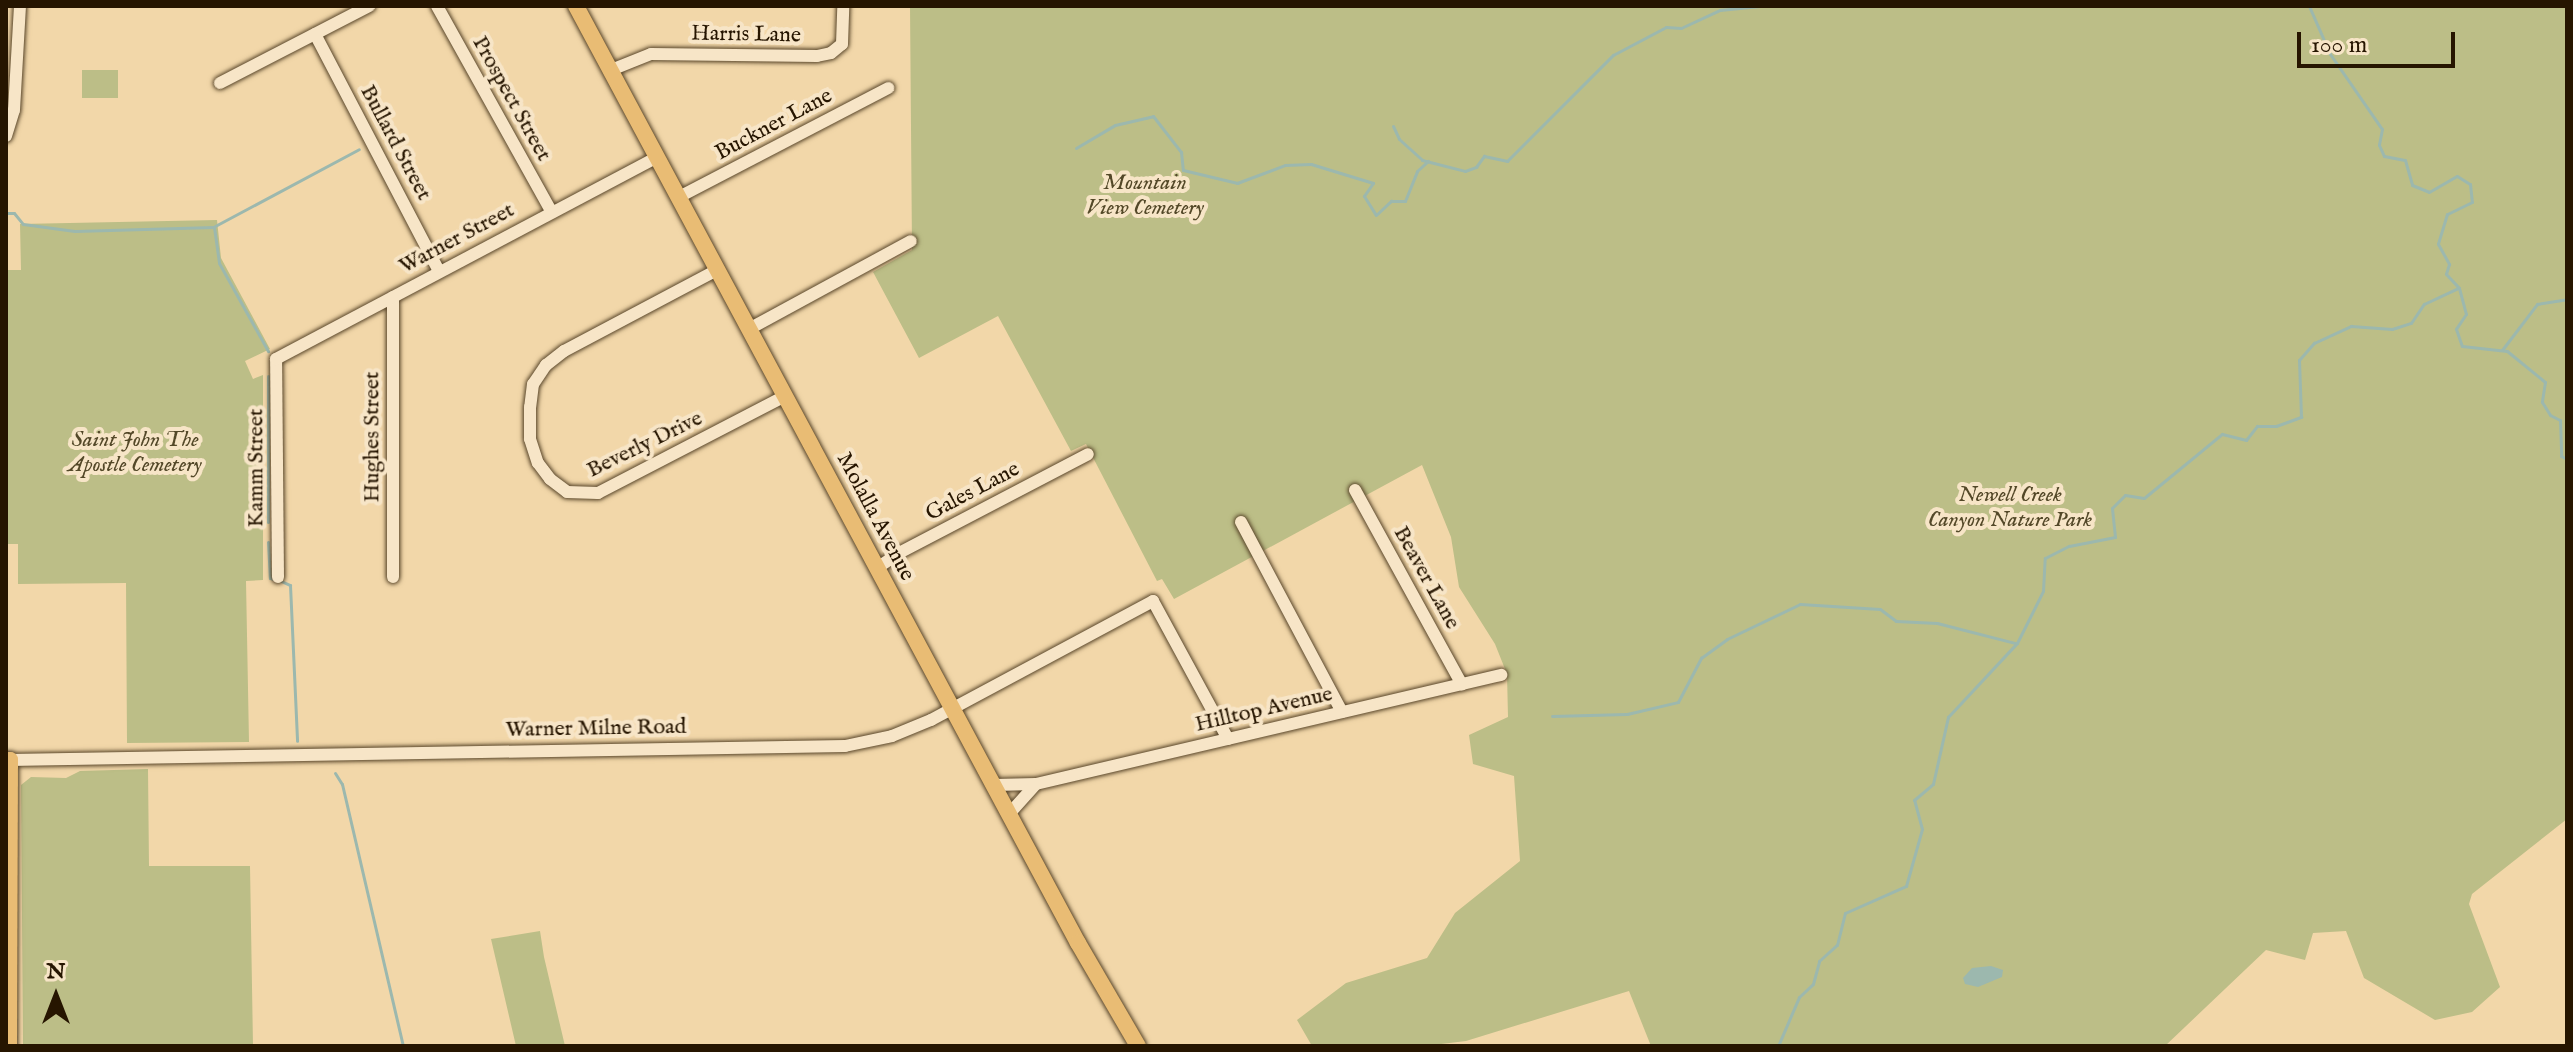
<!DOCTYPE html>
<style>
body{margin:0}
#map{position:relative;width:2573px;height:1052px;overflow:hidden;background:#f2d7a9;font-family:"IM FELL English",serif}
div>[style]{position:absolute}
.green>*{inset:0;background:#bcbe87}
.water>*{inset:0;background:#9cb8ae}
.stream>*{height:3px;margin:-1.5px;padding:0 1.5px;transform-origin:1.5px;border-radius:1.5px;background:#9cb8ae}
.roads{filter:drop-shadow(0 0 2px #59462a) drop-shadow(0 0 2px #59462a)}
.minor>*{height:12px;margin:-6px;padding:0 6px;transform-origin:6px;border-radius:6px;background:#f7e5c7}
.major>*{height:16px;margin:-8px;padding:0 8px;transform-origin:8px;border-radius:8px;background:#e9bc74}
span{translate:-50% -50%;white-space:nowrap;text-align:center;line-height:1.15;-webkit-text-stroke:8px #f7e5c7;paint-order:stroke}
.street-label{font-size:22px;color:#261500}
.park-label{font-size:22px;color:#534828;font-style:italic}
.frame{position:absolute;inset:0;border:8px solid #261500;pointer-events:none}
.north{position:absolute;left:16px;top:956px;width:80px;height:80px;-webkit-text-stroke:6px #f7e5c7;paint-order:stroke;rotate:0deg;font-size:22px;font-weight:700;line-height:32px;text-align:center;color:#261500}
.north::after{content:'';display:block;margin:auto;width:28px;height:36px;background:#261500;clip-path:polygon(50% 0,100% 100%,50% 72%,0 100%)}
.scale{position:absolute;left:2297px;top:32px;width:158px;height:36px;box-sizing:border-box;border:4px solid #261500;border-top:0;padding-left:10px;font-size:24px;line-height:28px;white-space:nowrap;color:#261500;-webkit-text-stroke:6px #f7e5c7;paint-order:stroke}
</style>
<div id="map">
<div class="green">
<div style="clip-path:polygon(910px 6px,2567px 6px,2567px 819px,2472px 894px,2469px 904px,2500px 987px,2472px 1012px,2435px 1020px,2364px 978px,2346px 931px,2313px 933px,2305px 960px,2266px 950px,2165px 1046px,1651px 1046px,1629px 991px,1466px 1041px,1425px 1046px,1312px 1046px,1297px 1020px,1346px 983px,1427px 958px,1455px 913px,1520px 861px,1514px 776px,1473px 764px,1469px 735px,1508px 717px,1507px 674px,1495px 644px,1459px 587px,1451px 537px,1422px 465px,1174px 599px,1162px 579px,1157px 581px,1086px 444px,1071px 451px,998px 316px,919px 358px,873px 272px,912px 250px)"></div>
<div style="clip-path:polygon(82px 70px,118px 70px,118px 98px,82px 98px)"></div>
<div style="clip-path:polygon(217px 220px,221px 258px,270px 349px,245px 361px,253px 379px,263px 375px,263px 580px,246px 581px,249px 742px,127px 743px,126px 583px,18px 584px,18px 544px,6px 544px,6px 270px,21px 270px,20px 224px)"></div>
<div style="clip-path:polygon(148px 769px,149px 866px,250px 866px,253px 1046px,23px 1046px,21px 785px,31px 777px,66px 778px,80px 771px)"></div>
<div style="clip-path:polygon(540px 931px,544px 957px,565px 1046px,516px 1046px,491px 939px)"></div>
</div>
<div class="water">
<div style="clip-path:polygon(1991px 966px,2003px 970px,2002px 977px,1978px 987px,1965px 984px,1963px 978px,1972px 968px)"></div>
</div>
<div class="stream">
<div style="left:1791px;top:6px;width:22px"></div>
<div style="left:2309px;top:6px;width:52px;rotate:66.4deg"></div>
<div style="left:2330px;top:54px;width:91px;rotate:55.3deg"></div>
<div style="left:2382px;top:129px;width:16px;rotate:101deg"></div>
<div style="left:2379px;top:145px;width:12px;rotate:66deg"></div>
<div style="left:2384px;top:156px;width:21px;rotate:11deg"></div>
<div style="left:2405px;top:160px;width:26px;rotate:74deg"></div>
<div style="left:2412px;top:185px;width:18px;rotate:22deg"></div>
<div style="left:2429px;top:192px;width:32px;rotate:-30deg"></div>
<div style="left:2457px;top:176px;width:15px;rotate:32deg"></div>
<div style="left:2470px;top:184px;width:18px;rotate:84deg"></div>
<div style="left:2472px;top:202px;width:28px;rotate:154deg"></div>
<div style="left:2447px;top:214px;width:31px;rotate:107deg"></div>
<div style="left:2438px;top:244px;width:23px;rotate:61deg"></div>
<div style="left:2449px;top:264px;width:10px;rotate:107deg"></div>
<div style="left:2446px;top:274px;width:19px;rotate:47deg"></div>
<div style="left:2459px;top:288px;width:27px;rotate:75deg"></div>
<div style="left:2466px;top:314px;width:18px;rotate:124deg"></div>
<div style="left:2456px;top:329px;width:18px;rotate:71deg"></div>
<div style="left:2462px;top:346px;width:45px;rotate:6.3deg"></div>
<div style="left:2507px;top:351px;width:49px;rotate:39.2deg"></div>
<div style="left:2545px;top:382px;width:20px;rotate:99deg"></div>
<div style="left:2542px;top:402px;width:15px;rotate:58deg"></div>
<div style="left:2550px;top:415px;width:11px;rotate:27deg"></div>
<div style="left:2560px;top:420px;width:36px;rotate:88deg"></div>
<div style="left:2561px;top:456px;width:7px;rotate:27deg"></div>
<div style="left:1393px;top:126px;width:14px;rotate:65deg"></div>
<div style="left:1399px;top:139px;width:31px;rotate:42deg"></div>
<div style="left:1422px;top:160px;width:44px;rotate:14.3deg"></div>
<div style="left:1465px;top:171px;width:12px;rotate:-20deg"></div>
<div style="left:1476px;top:167px;width:14px;rotate:-54deg"></div>
<div style="left:1484px;top:156px;width:24px;rotate:12deg"></div>
<div style="left:1507px;top:161px;width:150px;rotate:-45deg"></div>
<div style="left:1613px;top:55px;width:60px;rotate:-27.8deg"></div>
<div style="left:1666px;top:27px;width:15px;rotate:4deg"></div>
<div style="left:1681px;top:28px;width:43px;rotate:-24.8deg"></div>
<div style="left:1720px;top:10px;width:40px;rotate:-5.7deg"></div>
<div style="left:1076px;top:148px;width:45px;rotate:-30.5deg"></div>
<div style="left:1115px;top:125px;width:39px;rotate:-13deg"></div>
<div style="left:1153px;top:116px;width:46px;rotate:52.1deg"></div>
<div style="left:1181px;top:152px;width:18px;rotate:84deg"></div>
<div style="left:1183px;top:170px;width:56px;rotate:13.5deg"></div>
<div style="left:1237px;top:183px;width:51px;rotate:-20.6deg"></div>
<div style="left:1285px;top:165px;width:26px;rotate:-2deg"></div>
<div style="left:1311px;top:164px;width:65px;rotate:17deg"></div>
<div style="left:1373px;top:183px;width:16px;rotate:125deg"></div>
<div style="left:1364px;top:196px;width:22px;rotate:58deg"></div>
<div style="left:1376px;top:215px;width:21px;rotate:-43deg"></div>
<div style="left:1391px;top:201px;width:14px"></div>
<div style="left:1405px;top:201px;width:32px;rotate:-68deg"></div>
<div style="left:1417px;top:171px;width:15px;rotate:-42deg"></div>
<div style="left:6px;top:213px;width:8px"></div>
<div style="left:14px;top:213px;width:14px;rotate:51deg"></div>
<div style="left:23px;top:224px;width:52px;rotate:7.7deg"></div>
<div style="left:75px;top:231px;width:139px;rotate:-1.6deg"></div>
<div style="left:214px;top:227px;width:36px;rotate:82deg"></div>
<div style="left:219px;top:263px;width:101px;rotate:60.9deg"></div>
<div style="left:215px;top:226px;width:163px;rotate:-28.1deg"></div>
<div style="left:2502px;top:350px;width:58px;rotate:-52.7deg"></div>
<div style="left:2537px;top:304px;width:30px;rotate:-9deg"></div>
<div style="left:268px;top:522px;width:146px;rotate:-90deg"></div>
<div style="left:268px;top:542px;width:36px;rotate:87deg"></div>
<div style="left:270px;top:578px;width:4px;rotate:14deg"></div>
<div style="left:281px;top:581px;width:10px;rotate:24deg"></div>
<div style="left:290px;top:585px;width:156px;rotate:87.4deg"></div>
<div style="left:1552px;top:716px;width:75px;rotate:-1.5deg"></div>
<div style="left:1627px;top:714px;width:52px;rotate:-13.2deg"></div>
<div style="left:1678px;top:702px;width:50px;rotate:-62.4deg"></div>
<div style="left:1701px;top:658px;width:32px;rotate:-36deg"></div>
<div style="left:1727px;top:639px;width:81px;rotate:-25.6deg"></div>
<div style="left:1800px;top:604px;width:80px;rotate:3.6deg"></div>
<div style="left:1880px;top:609px;width:20px;rotate:37deg"></div>
<div style="left:1896px;top:621px;width:41px;rotate:2.8deg"></div>
<div style="left:1937px;top:623px;width:81px;rotate:14.4deg"></div>
<div style="left:335px;top:773px;width:13px;rotate:58deg"></div>
<div style="left:342px;top:784px;width:269px;rotate:76.9deg"></div>
<div style="left:1778px;top:1046px;width:53px;rotate:-66.8deg"></div>
<div style="left:1799px;top:997px;width:19px;rotate:-43deg"></div>
<div style="left:1813px;top:984px;width:24px;rotate:-75deg"></div>
<div style="left:1819px;top:961px;width:24px;rotate:-42deg"></div>
<div style="left:1837px;top:945px;width:33px;rotate:-76deg"></div>
<div style="left:1845px;top:913px;width:67px;rotate:-23.9deg"></div>
<div style="left:1906px;top:886px;width:59px;rotate:-74.3deg"></div>
<div style="left:1922px;top:829px;width:30px;rotate:-105deg"></div>
<div style="left:1914px;top:800px;width:25px;rotate:-40deg"></div>
<div style="left:1933px;top:784px;width:69px;rotate:-77.4deg"></div>
<div style="left:1948px;top:717px;width:101px;rotate:-47deg"></div>
<div style="left:2017px;top:643px;width:58px;rotate:-63.4deg"></div>
<div style="left:2043px;top:591px;width:33px;rotate:-87deg"></div>
<div style="left:2045px;top:558px;width:27px;rotate:-27deg"></div>
<div style="left:2069px;top:546px;width:47px;rotate:-11.1deg"></div>
<div style="left:2115px;top:537px;width:29px;rotate:-96deg"></div>
<div style="left:2112px;top:508px;width:18px;rotate:-45deg"></div>
<div style="left:2125px;top:495px;width:19px;rotate:9deg"></div>
<div style="left:2144px;top:498px;width:101px;rotate:-39.4deg"></div>
<div style="left:2222px;top:434px;width:25px;rotate:14deg"></div>
<div style="left:2246px;top:440px;width:18px;rotate:-52deg"></div>
<div style="left:2257px;top:426px;width:19px"></div>
<div style="left:2276px;top:426px;width:27px;rotate:-20deg"></div>
<div style="left:2301px;top:417px;width:57px;rotate:-92deg"></div>
<div style="left:2299px;top:360px;width:23px;rotate:-49deg"></div>
<div style="left:2314px;top:343px;width:41px;rotate:-24.7deg"></div>
<div style="left:2351px;top:326px;width:41px;rotate:4.2deg"></div>
<div style="left:2392px;top:329px;width:20px;rotate:-18deg"></div>
<div style="left:2411px;top:323px;width:23px;rotate:-56deg"></div>
<div style="left:2424px;top:304px;width:38px;rotate:-25deg"></div>
</div>
<div class="roads">
<div class="minor">
<div style="left:437px;top:6px;width:235px;rotate:60.9deg"></div>
<div style="left:315px;top:34px;width:267px;rotate:62.4deg"></div>
<div style="left:611px;top:70px;width:43px;rotate:-21.8deg"></div>
<div style="left:651px;top:54px;width:166px;rotate:0.7deg"></div>
<div style="left:817px;top:56px;width:14px;rotate:-12deg"></div>
<div style="left:831px;top:53px;width:14px;rotate:-39deg"></div>
<div style="left:842px;top:44px;width:38px;rotate:-88deg"></div>
<div style="left:220px;top:83px;width:168px;rotate:-27.3deg"></div>
<div style="left:6px;top:136px;width:27px;rotate:-73deg"></div>
<div style="left:14px;top:110px;width:104px;rotate:-86.7deg"></div>
<div style="left:679px;top:197px;width:236px;rotate:-27.5deg"></div>
<div style="left:717px;top:270px;width:173px;rotate:152.1deg"></div>
<div style="left:564px;top:351px;width:23px;rotate:142deg"></div>
<div style="left:546px;top:365px;width:23px;rotate:124deg"></div>
<div style="left:533px;top:384px;width:23px;rotate:97deg"></div>
<div style="left:530px;top:407px;width:32px;rotate:90deg"></div>
<div style="left:530px;top:439px;width:25px;rotate:72deg"></div>
<div style="left:538px;top:463px;width:20px;rotate:53deg"></div>
<div style="left:550px;top:479px;width:21px;rotate:37deg"></div>
<div style="left:567px;top:492px;width:31px;rotate:2deg"></div>
<div style="left:598px;top:493px;width:211px;rotate:-27.4deg"></div>
<div style="left:393px;top:297px;width:280px;rotate:90deg"></div>
<div style="left:749px;top:329px;width:184px;rotate:-28.5deg"></div>
<div style="left:1355px;top:490px;width:222px;rotate:61.2deg"></div>
<div style="left:1241px;top:522px;width:215px;rotate:62deg"></div>
<div style="left:877px;top:568px;width:27px;rotate:-34deg"></div>
<div style="left:899px;top:553px;width:213px;rotate:-27.6deg"></div>
<div style="left:278px;top:577px;width:218px;rotate:-90.5deg"></div>
<div style="left:276px;top:359px;width:431px;rotate:-27.9deg"></div>
<div style="left:10px;top:760px;width:835px;rotate:-0.96deg"></div>
<div style="left:845px;top:746px;width:48px;rotate:-12deg"></div>
<div style="left:892px;top:736px;width:42px;rotate:-22.3deg"></div>
<div style="left:931px;top:720px;width:252px;rotate:-28.2deg"></div>
<div style="left:1153px;top:601px;width:157px;rotate:61.5deg"></div>
<div style="left:994px;top:785px;width:42px;rotate:-1.4deg"></div>
<div style="left:1036px;top:784px;width:478px;rotate:-13.2deg"></div>
<div style="left:1009px;top:814px;width:40px;rotate:-48deg"></div>
</div>
<div class="major">
<div style="left:576px;top:6px;width:1063px;rotate:61.82deg"></div>
<div style="left:1078px;top:943px;width:119px;rotate:59.8deg"></div>
<div style="left:6px;top:760px;width:4px"></div>
<div style="left:10px;top:760px;width:286px;rotate:90.2deg"></div>
</div>
</div>
<div class="street-label">
<span style="left:746px;top:35px;rotate:1deg">Harris Lane</span>
<span style="left:511px;top:99px;rotate:61deg">Prospect Street</span>
<span style="left:774px;top:125px;rotate:-28deg">Buckner Lane</span>
<span style="left:395px;top:143px;rotate:62deg">Bullard Street</span>
<span style="left:457px;top:239px;rotate:-28deg">Warner Street</span>
<span style="left:373px;top:437px;rotate:-90deg">Hughes Street</span>
<span style="left:645px;top:445px;rotate:-26deg">Beverly Drive</span>
<span style="left:257px;top:468px;rotate:-90deg">Kamm Street</span>
<span style="left:973px;top:492px;rotate:-28deg">Gales Lane</span>
<span style="left:875px;top:517px;rotate:62deg">Molalla Avenue</span>
<span style="left:1426px;top:578px;rotate:61deg">Beaver Lane</span>
<span style="left:1264px;top:710px;rotate:-13deg">Hilltop Avenue</span>
<span style="left:596px;top:729px;rotate:-1deg">Warner Milne Road</span>
</div>
<div class="park-label">
<span style="left:1145px;top:196px">Mountain<br>View Cemetery</span>
<span style="left:135px;top:453px">Saint John The<br>Apostle Cemetery</span>
<span style="left:2010px;top:508px">Newell Creek<br>Canyon Nature Park</span>
</div>
<div class="frame"></div>
<div class="north">N</div>
<div class="scale">100 m</div>
</div>
